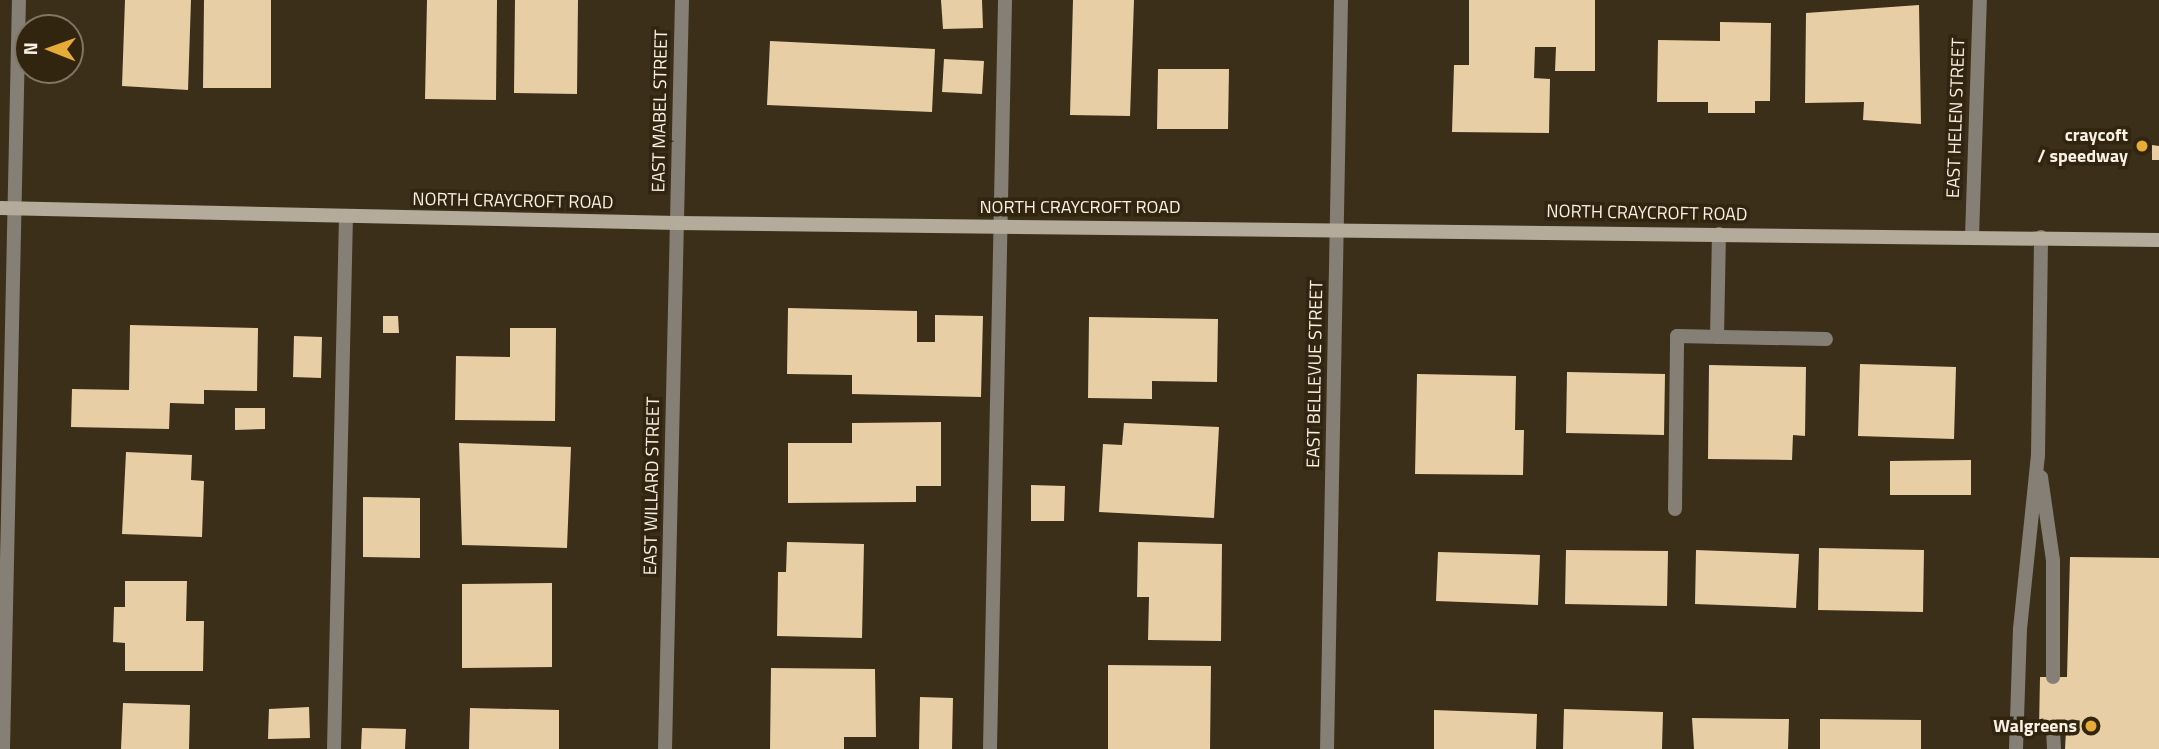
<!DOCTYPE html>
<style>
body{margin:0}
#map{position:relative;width:2159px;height:749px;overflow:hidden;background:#3b2f1a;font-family:"Titillium Web",sans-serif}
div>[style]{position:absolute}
.building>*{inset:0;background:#e7cea5}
.service>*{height:14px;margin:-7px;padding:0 7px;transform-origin:7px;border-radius:7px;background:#857f75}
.minor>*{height:14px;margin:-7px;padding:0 7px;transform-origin:7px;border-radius:7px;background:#857f75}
.secondary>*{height:14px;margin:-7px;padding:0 7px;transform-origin:7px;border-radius:7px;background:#b5ab9a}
.dots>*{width:19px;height:19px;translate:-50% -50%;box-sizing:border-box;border:4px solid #312510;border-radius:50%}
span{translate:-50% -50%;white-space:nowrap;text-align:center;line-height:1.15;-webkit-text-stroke:7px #312510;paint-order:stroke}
.street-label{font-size:18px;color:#f8f0e3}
.poi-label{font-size:18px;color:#f8f0e3;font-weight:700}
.right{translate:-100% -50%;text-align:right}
.north{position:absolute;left:14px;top:14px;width:70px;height:70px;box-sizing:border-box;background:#312510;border:2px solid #817664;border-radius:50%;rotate:271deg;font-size:19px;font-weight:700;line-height:28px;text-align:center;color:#f8f0e3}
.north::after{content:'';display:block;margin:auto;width:24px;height:32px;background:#e7ac37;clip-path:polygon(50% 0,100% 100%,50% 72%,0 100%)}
</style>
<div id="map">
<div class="building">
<div style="clip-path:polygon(125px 0,191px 0,188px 90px,122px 86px)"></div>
<div style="clip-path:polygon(204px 0,271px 0,271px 88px,203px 88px)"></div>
<div style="clip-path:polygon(427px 0,497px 0,496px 100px,425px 99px)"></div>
<div style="clip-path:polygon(515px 0,578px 0,577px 94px,514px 93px)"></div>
<div style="clip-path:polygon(941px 0,982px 0,983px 28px,943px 29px)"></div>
<div style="clip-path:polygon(1073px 0,1134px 0,1130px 116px,1070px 115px)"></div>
<div style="clip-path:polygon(1469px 0,1595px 0,1595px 71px,1555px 71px,1556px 47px,1535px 47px,1534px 78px,1550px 79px,1549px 133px,1452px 132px,1454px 65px,1469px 65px)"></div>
<div style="clip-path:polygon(1919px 5px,1921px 124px,1863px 120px,1864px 102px,1805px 103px,1806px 13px)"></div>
<div style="clip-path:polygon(1720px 22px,1771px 23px,1770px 101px,1755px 101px,1755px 113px,1708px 113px,1708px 102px,1657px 102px,1658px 40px,1720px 41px)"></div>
<div style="clip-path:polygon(770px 41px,935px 49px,932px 112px,767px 105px)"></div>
<div style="clip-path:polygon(944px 59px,984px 61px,982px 94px,942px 92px)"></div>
<div style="clip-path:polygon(1158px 69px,1229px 69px,1228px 129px,1157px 129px)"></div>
<div style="clip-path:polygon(2152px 145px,2159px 146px,2159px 160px,2152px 160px)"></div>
<div style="clip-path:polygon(788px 308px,917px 311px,917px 342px,935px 342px,935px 315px,983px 316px,981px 397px,852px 394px,852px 375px,787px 374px)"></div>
<div style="clip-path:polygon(383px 316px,398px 316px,399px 333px,383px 333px)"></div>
<div style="clip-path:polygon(1089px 317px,1218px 319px,1217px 382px,1152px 381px,1152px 399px,1088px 398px)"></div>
<div style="clip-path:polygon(130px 325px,258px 328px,257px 391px,204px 390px,204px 404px,170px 403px,169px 429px,71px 427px,72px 389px,129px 390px)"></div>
<div style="clip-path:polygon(510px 328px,556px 328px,555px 421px,455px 420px,456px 356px,510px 357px)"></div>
<div style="clip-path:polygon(294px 336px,322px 337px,321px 378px,293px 377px)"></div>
<div style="clip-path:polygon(1860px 364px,1956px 367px,1954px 439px,1858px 436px)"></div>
<div style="clip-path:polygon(1709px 365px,1806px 367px,1805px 436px,1793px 435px,1792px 460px,1708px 459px)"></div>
<div style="clip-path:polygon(1567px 372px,1665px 374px,1664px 435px,1566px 433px)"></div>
<div style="clip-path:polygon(1417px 374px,1516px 376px,1515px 430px,1524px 430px,1523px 475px,1415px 474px)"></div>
<div style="clip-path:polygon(235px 408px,265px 408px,265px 429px,235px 430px)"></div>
<div style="clip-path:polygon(941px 422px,941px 486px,916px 486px,916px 502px,788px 503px,788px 443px,852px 443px,852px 423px)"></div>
<div style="clip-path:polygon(1124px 423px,1219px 427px,1214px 518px,1099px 512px,1103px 444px,1122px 445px)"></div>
<div style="clip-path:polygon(459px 443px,571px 447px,567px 548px,462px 545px)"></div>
<div style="clip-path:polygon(126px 452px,192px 455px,191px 480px,204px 481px,202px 537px,122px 534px)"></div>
<div style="clip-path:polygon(1971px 460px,1971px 495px,1890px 495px,1890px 461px)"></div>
<div style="clip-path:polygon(1031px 485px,1065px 486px,1064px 521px,1031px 521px)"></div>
<div style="clip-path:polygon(363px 497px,420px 498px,420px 558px,363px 557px)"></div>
<div style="clip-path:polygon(787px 542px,864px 544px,862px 638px,777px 636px,778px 572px,786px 572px)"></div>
<div style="clip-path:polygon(1138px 542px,1222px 544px,1221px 641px,1148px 640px,1149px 597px,1137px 597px)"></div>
<div style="clip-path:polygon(1819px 548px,1924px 550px,1923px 612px,1818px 610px)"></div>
<div style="clip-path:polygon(1566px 550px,1668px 551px,1667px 606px,1565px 604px)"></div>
<div style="clip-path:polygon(1696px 550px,1799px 554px,1796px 608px,1695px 604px)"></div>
<div style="clip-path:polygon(1438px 552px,1540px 555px,1538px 605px,1436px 601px)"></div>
<div style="clip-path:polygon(2070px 557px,2159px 558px,2159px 749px,2065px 749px,2066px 730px,2039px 729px,2040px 677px,2067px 677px)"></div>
<div style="clip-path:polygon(125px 581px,187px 581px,186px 621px,204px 621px,203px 671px,125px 671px,125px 643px,113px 642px,114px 607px,125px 607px)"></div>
<div style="clip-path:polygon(552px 583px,552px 667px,462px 668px,462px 584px)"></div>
<div style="clip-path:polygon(1108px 665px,1211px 666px,1210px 749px,1108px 749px)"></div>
<div style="clip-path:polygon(771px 668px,875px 669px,876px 737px,844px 737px,844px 749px,770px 749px)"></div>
<div style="clip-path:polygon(920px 697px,953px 698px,952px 749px,919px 749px)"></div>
<div style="clip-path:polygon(123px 703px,190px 705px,189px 749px,121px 749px)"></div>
<div style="clip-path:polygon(309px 707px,310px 738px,268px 739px,269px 709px)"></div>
<div style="clip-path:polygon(470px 708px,559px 710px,559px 749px,469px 749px)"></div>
<div style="clip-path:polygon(1564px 709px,1663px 712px,1662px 749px,1563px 749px)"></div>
<div style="clip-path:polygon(1434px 710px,1537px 714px,1536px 749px,1434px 749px)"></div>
<div style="clip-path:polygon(1692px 718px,1789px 719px,1788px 749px,1694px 749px)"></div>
<div style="clip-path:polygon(1820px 719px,1921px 720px,1921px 749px,1820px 749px)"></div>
<div style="clip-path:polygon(362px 728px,406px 729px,405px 749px,361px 749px)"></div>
</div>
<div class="service">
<div style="left:1717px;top:337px;width:103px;rotate:-88.9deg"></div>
<div style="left:2041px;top:477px;width:84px;rotate:81.8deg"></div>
<div style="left:2053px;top:560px;width:117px;rotate:90deg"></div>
<div style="left:1675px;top:509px;width:173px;rotate:-89.3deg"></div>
<div style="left:1677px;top:336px;width:149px;rotate:1.2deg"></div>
<div style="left:2053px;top:730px;width:19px;rotate:87deg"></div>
<div style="left:334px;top:749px;width:531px;rotate:-88.71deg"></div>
<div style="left:990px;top:749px;width:749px;rotate:-88.85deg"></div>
<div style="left:2016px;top:749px;width:120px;rotate:-88.1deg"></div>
<div style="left:2020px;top:629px;width:175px;rotate:-84.1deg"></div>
<div style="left:2038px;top:455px;width:218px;rotate:-89.2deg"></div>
</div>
<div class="minor">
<div style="left:1972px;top:237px;width:237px;rotate:-88.1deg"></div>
<div style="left:3px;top:749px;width:749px;rotate:-88.78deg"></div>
<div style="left:665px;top:749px;width:749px;rotate:-88.7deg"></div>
<div style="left:1327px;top:749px;width:749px;rotate:-88.93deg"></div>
</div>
<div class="secondary">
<div style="left:0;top:208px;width:677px;rotate:1.27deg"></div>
<div style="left:677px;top:223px;width:1482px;rotate:0.66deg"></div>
</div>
<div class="dots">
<div style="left:2142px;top:146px;background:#e7ac37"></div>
<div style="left:2091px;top:726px;background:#e7ac37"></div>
</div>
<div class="street-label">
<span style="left:660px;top:111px;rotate:-89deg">EAST MABEL STREET</span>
<span style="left:1956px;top:118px;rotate:-88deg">EAST HELEN STREET</span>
<span style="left:513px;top:201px;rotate:1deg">NORTH CRAYCROFT ROAD</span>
<span style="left:1080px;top:207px">NORTH CRAYCROFT ROAD</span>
<span style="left:1647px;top:213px;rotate:1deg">NORTH CRAYCROFT ROAD</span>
<span style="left:1315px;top:374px;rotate:-89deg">EAST BELLEVUE STREET</span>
<span style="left:652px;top:486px;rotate:-89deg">EAST WILLARD STREET</span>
</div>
<div class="poi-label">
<span class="right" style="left:2128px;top:146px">craycoft<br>/ speedway</span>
<span class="right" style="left:2077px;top:726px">Walgreens</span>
</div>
<div class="north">N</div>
</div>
